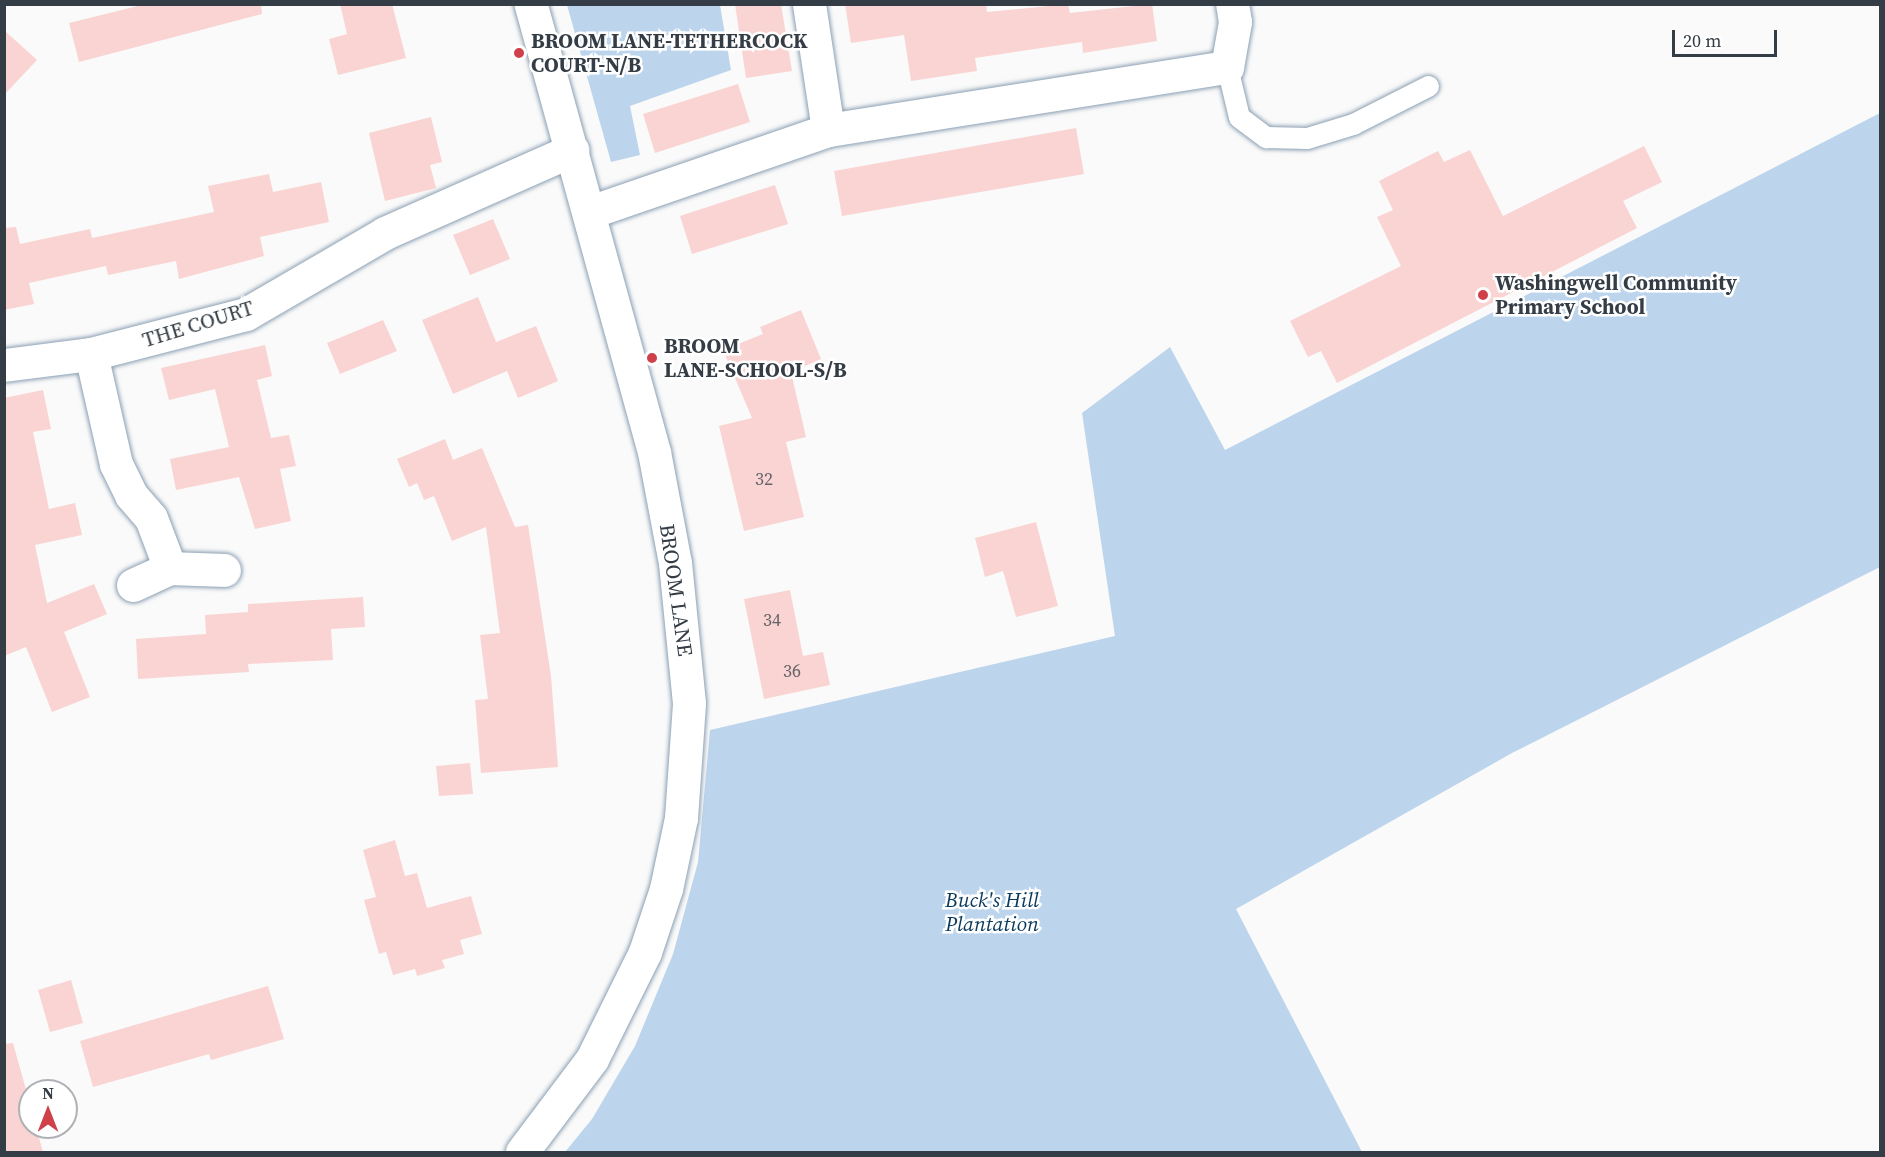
<!DOCTYPE html>
<style>
body{margin:0}
#map{position:relative;width:1885px;height:1157px;overflow:hidden;background:#fafafa;font-family:"Source Serif 4",serif}
div>[style]{position:absolute}
.green>*{inset:0;background:#bdd5ec}
.building>*{inset:0;background:#f9d4d3}
.roads{filter:drop-shadow(0 0 2px #8ba0b3) drop-shadow(0 0 2px #8ba0b3)}
.service>*{height:21px;margin:-10.5px;padding:0 10.5px;transform-origin:10.5px;border-radius:10.5px;background:#fff}
.minor>*{height:33px;margin:-16.5px;padding:0 16.5px;transform-origin:16.5px;border-radius:16.5px;background:#fff}
.tertiary>*{height:33px;margin:-16.5px;padding:0 16.5px;transform-origin:16.5px;border-radius:16.5px;background:#fff}
.dots>*{width:16px;height:16px;translate:-50% -50%;box-sizing:border-box;border:3px solid #fff;border-radius:50%}
span{translate:-50% -50%;white-space:nowrap;text-align:center;line-height:1.15;-webkit-text-stroke:5px #fff;paint-order:stroke}
.number-label{font-size:18px;color:#656368}
.number-label span{-webkit-text-stroke-width:0}
.poi-label{font-size:21px;color:#343d45;font-weight:700}
.left{translate:0 -50%;text-align:left}
.street-label{font-size:21px;color:#343d45}
.park-label{font-size:21px;color:#09395c;font-style:italic}
.frame{position:absolute;inset:0;border:6px solid #343d45;pointer-events:none}
.north{position:absolute;left:18px;top:1079px;width:60px;height:60px;box-sizing:border-box;background:#fff;border:2px solid #aeb1b5;border-radius:50%;rotate:0deg;font-size:16px;font-weight:700;line-height:24px;text-align:center;color:#343d45}
.north::after{content:'';display:block;margin:auto;width:21px;height:27px;background:#d04049;clip-path:polygon(50% 0,100% 100%,50% 72%,0 100%)}
.scale{position:absolute;left:1672px;top:30px;width:105px;height:27px;box-sizing:border-box;border:3px solid #343d45;border-top:0;padding-left:8px;font-size:18px;line-height:21px;white-space:nowrap;color:#343d45;-webkit-text-stroke:4px #fff;paint-order:stroke}
</style>
<div id="map">
<div class="green">
<div style="clip-path:polygon(567px 5px,720px 5px,731px 70px,630px 106px,640px 155px,611px 162px)"></div>
<div style="clip-path:polygon(1880px 113px,1880px 567px,1512px 753px,1236px 909px,1362px 1152px,565px 1152px,592px 1119px,635px 1046px,673px 954px,698px 862px,710px 730px,1115px 636px,1082px 413px,1170px 347px,1225px 450px)"></div>
</div>
<div class="building">
<div style="clip-path:polygon(146px 4px,261px 4px,262px 14px,79px 62px,69px 23px)"></div>
<div style="clip-path:polygon(340px 4px,392px 4px,406px 58px,338px 75px,329px 39px,347px 34px)"></div>
<div style="clip-path:polygon(735px 4px,781px 4px,792px 71px,746px 78px)"></div>
<div style="clip-path:polygon(845px 4px,986px 4px,987px 12px,1068px 4px,1070px 13px,1152px 4px,1157px 41px,1083px 53px,1082px 42px,975px 58px,977px 71px,911px 81px,904px 35px,851px 43px)"></div>
<div style="clip-path:polygon(4px 30px,37px 60px,4px 95px)"></div>
<div style="clip-path:polygon(738px 84px,750px 122px,655px 153px,643px 114px)"></div>
<div style="clip-path:polygon(431px 117px,442px 162px,430px 165px,436px 188px,385px 201px,369px 133px)"></div>
<div style="clip-path:polygon(1076px 128px,1084px 174px,842px 216px,834px 171px)"></div>
<div style="clip-path:polygon(1644px 146px,1662px 182px,1623px 201px,1637px 228px,1337px 383px,1321px 351px,1308px 357px,1290px 321px,1401px 266px,1377px 217px,1393px 210px,1379px 181px,1438px 151px,1444px 162px,1470px 150px,1503px 216px)"></div>
<div style="clip-path:polygon(269px 174px,273px 192px,321px 182px,329px 222px,260px 237px,264px 256px,179px 279px,176px 261px,108px 275px,106px 266px,29px 283px,34px 304px,4px 310px,4px 228px,16px 227px,20px 244px,90px 229px,92px 238px,214px 212px,208px 186px)"></div>
<div style="clip-path:polygon(775px 185px,788px 224px,692px 254px,680px 216px)"></div>
<div style="clip-path:polygon(493px 219px,510px 259px,470px 275px,453px 235px)"></div>
<div style="clip-path:polygon(478px 297px,496px 342px,536px 326px,558px 381px,518px 398px,507px 371px,453px 394px,422px 320px)"></div>
<div style="clip-path:polygon(801px 310px,821px 359px,791px 372px,806px 437px,786px 442px,804px 517px,744px 531px,719px 426px,752px 418px,723px 350px,763px 334px,760px 327px)"></div>
<div style="clip-path:polygon(383px 320px,397px 351px,340px 374px,327px 343px)"></div>
<div style="clip-path:polygon(265px 345px,272px 376px,257px 380px,271px 438px,289px 435px,296px 466px,280px 469px,291px 521px,255px 529px,239px 477px,176px 490px,170px 459px,229px 447px,215px 389px,169px 400px,161px 368px)"></div>
<div style="clip-path:polygon(43px 390px,51px 429px,33px 432px,49px 509px,75px 503px,82px 535px,35px 545px,47px 603px,94px 584px,107px 614px,64px 632px,90px 697px,52px 712px,26px 647px,4px 656px,4px 398px)"></div>
<div style="clip-path:polygon(445px 439px,453px 460px,482px 448px,515px 527px,528px 525px,551px 676px,558px 767px,481px 773px,475px 700px,488px 699px,480px 635px,500px 633px,486px 527px,452px 541px,434px 496px,424px 500px,417px 483px,409px 487px,397px 459px)"></div>
<div style="clip-path:polygon(1036px 522px,1058px 606px,1016px 617px,1003px 571px,985px 577px,975px 538px)"></div>
<div style="clip-path:polygon(790px 590px,803px 656px,823px 652px,830px 685px,764px 699px,744px 599px)"></div>
<div style="clip-path:polygon(363px 597px,365px 627px,331px 629px,333px 660px,248px 664px,249px 672px,138px 679px,136px 639px,206px 634px,205px 615px,248px 612px,248px 604px)"></div>
<div style="clip-path:polygon(470px 763px,473px 794px,439px 796px,436px 766px)"></div>
<div style="clip-path:polygon(395px 840px,405px 876px,417px 873px,427px 908px,471px 896px,482px 934px,460px 940px,464px 954px,442px 960px,445px 968px,417px 976px,415px 969px,393px 975px,386px 952px,379px 954px,364px 900px,376px 897px,363px 850px)"></div>
<div style="clip-path:polygon(71px 980px,83px 1023px,50px 1032px,38px 990px)"></div>
<div style="clip-path:polygon(268px 986px,284px 1039px,211px 1060px,209px 1054px,93px 1087px,80px 1041px)"></div>
<div style="clip-path:polygon(13px 1043px,30px 1104px,30px 1127px,36px 1127px,43px 1152px,4px 1152px,4px 1044px)"></div>
</div>
<div class="roads">
<div class="service">
<div style="left:1227px;top:67px;width:51px;rotate:76.5deg"></div>
<div style="left:1239px;top:117px;width:34px;rotate:37deg"></div>
<div style="left:1266px;top:137px;width:41px;rotate:1.4deg"></div>
<div style="left:1307px;top:138px;width:48px;rotate:-16.9deg"></div>
<div style="left:1353px;top:124px;width:84px;rotate:-26.9deg"></div>
</div>
<div class="minor">
<div style="left:809px;top:4px;width:127px;rotate:81.4deg"></div>
<div style="left:590px;top:212px;width:252px;rotate:-19deg"></div>
<div style="left:828px;top:130px;width:404px;rotate:-9deg"></div>
<div style="left:1227px;top:67px;width:46px;rotate:-79.9deg"></div>
<div style="left:1235px;top:22px;width:18px;rotate:-99deg"></div>
<div style="left:91px;top:354px;width:113px;rotate:77.2deg"></div>
<div style="left:116px;top:464px;width:34px;rotate:64deg"></div>
<div style="left:131px;top:495px;width:30px;rotate:49deg"></div>
<div style="left:151px;top:518px;width:53px;rotate:69.2deg"></div>
<div style="left:4px;top:365px;width:88px;rotate:-7.2deg"></div>
<div style="left:91px;top:354px;width:160px;rotate:-14.5deg"></div>
<div style="left:246px;top:314px;width:161px;rotate:-30.2deg"></div>
<div style="left:385px;top:233px;width:205px;rotate:-23.9deg"></div>
<div style="left:133px;top:585px;width:41px;rotate:-24.7deg"></div>
<div style="left:170px;top:568px;width:54px;rotate:2.1deg"></div>
</div>
<div class="tertiary">
<div style="left:522px;top:1152px;width:116px;rotate:-53deg"></div>
<div style="left:592px;top:1059px;width:119px;rotate:-63.6deg"></div>
<div style="left:645px;top:952px;width:66px;rotate:-71.6deg"></div>
<div style="left:666px;top:889px;width:73px;rotate:-78.1deg"></div>
<div style="left:681px;top:818px;width:115px;rotate:-86deg"></div>
<div style="left:689px;top:703px;width:141px;rotate:-95.7deg"></div>
<div style="left:675px;top:563px;width:113px;rotate:-100.7deg"></div>
<div style="left:654px;top:452px;width:465px;rotate:-105.4deg"></div>
</div>
</div>
<div class="dots">
<div style="left:519px;top:53px;background:#d04049"></div>
<div style="left:1483px;top:295px;background:#d04049"></div>
<div style="left:652px;top:358px;background:#d04049"></div>
</div>
<div class="number-label">
<span style="left:764px;top:479px">32</span>
<span style="left:772px;top:620px">34</span>
<span style="left:792px;top:671px">36</span>
</div>
<div class="poi-label">
<span class="left" style="left:531px;top:53px">BROOM LANE-TETHERCOCK<br>COURT-N/B</span>
<span class="left" style="left:1495px;top:295px">Washingwell Community<br>Primary School</span>
<span class="left" style="left:664px;top:358px">BROOM<br>LANE-SCHOOL-S/B</span>
</div>
<div class="street-label">
<span style="left:198px;top:324px;rotate:-17deg">THE COURT</span>
<span style="left:676px;top:590px;rotate:82deg">BROOM LANE</span>
</div>
<div class="park-label">
<span style="left:992px;top:912px">Buck's Hill<br>Plantation</span>
</div>
<div class="frame"></div>
<div class="north">N</div>
<div class="scale">20 m</div>
</div>
